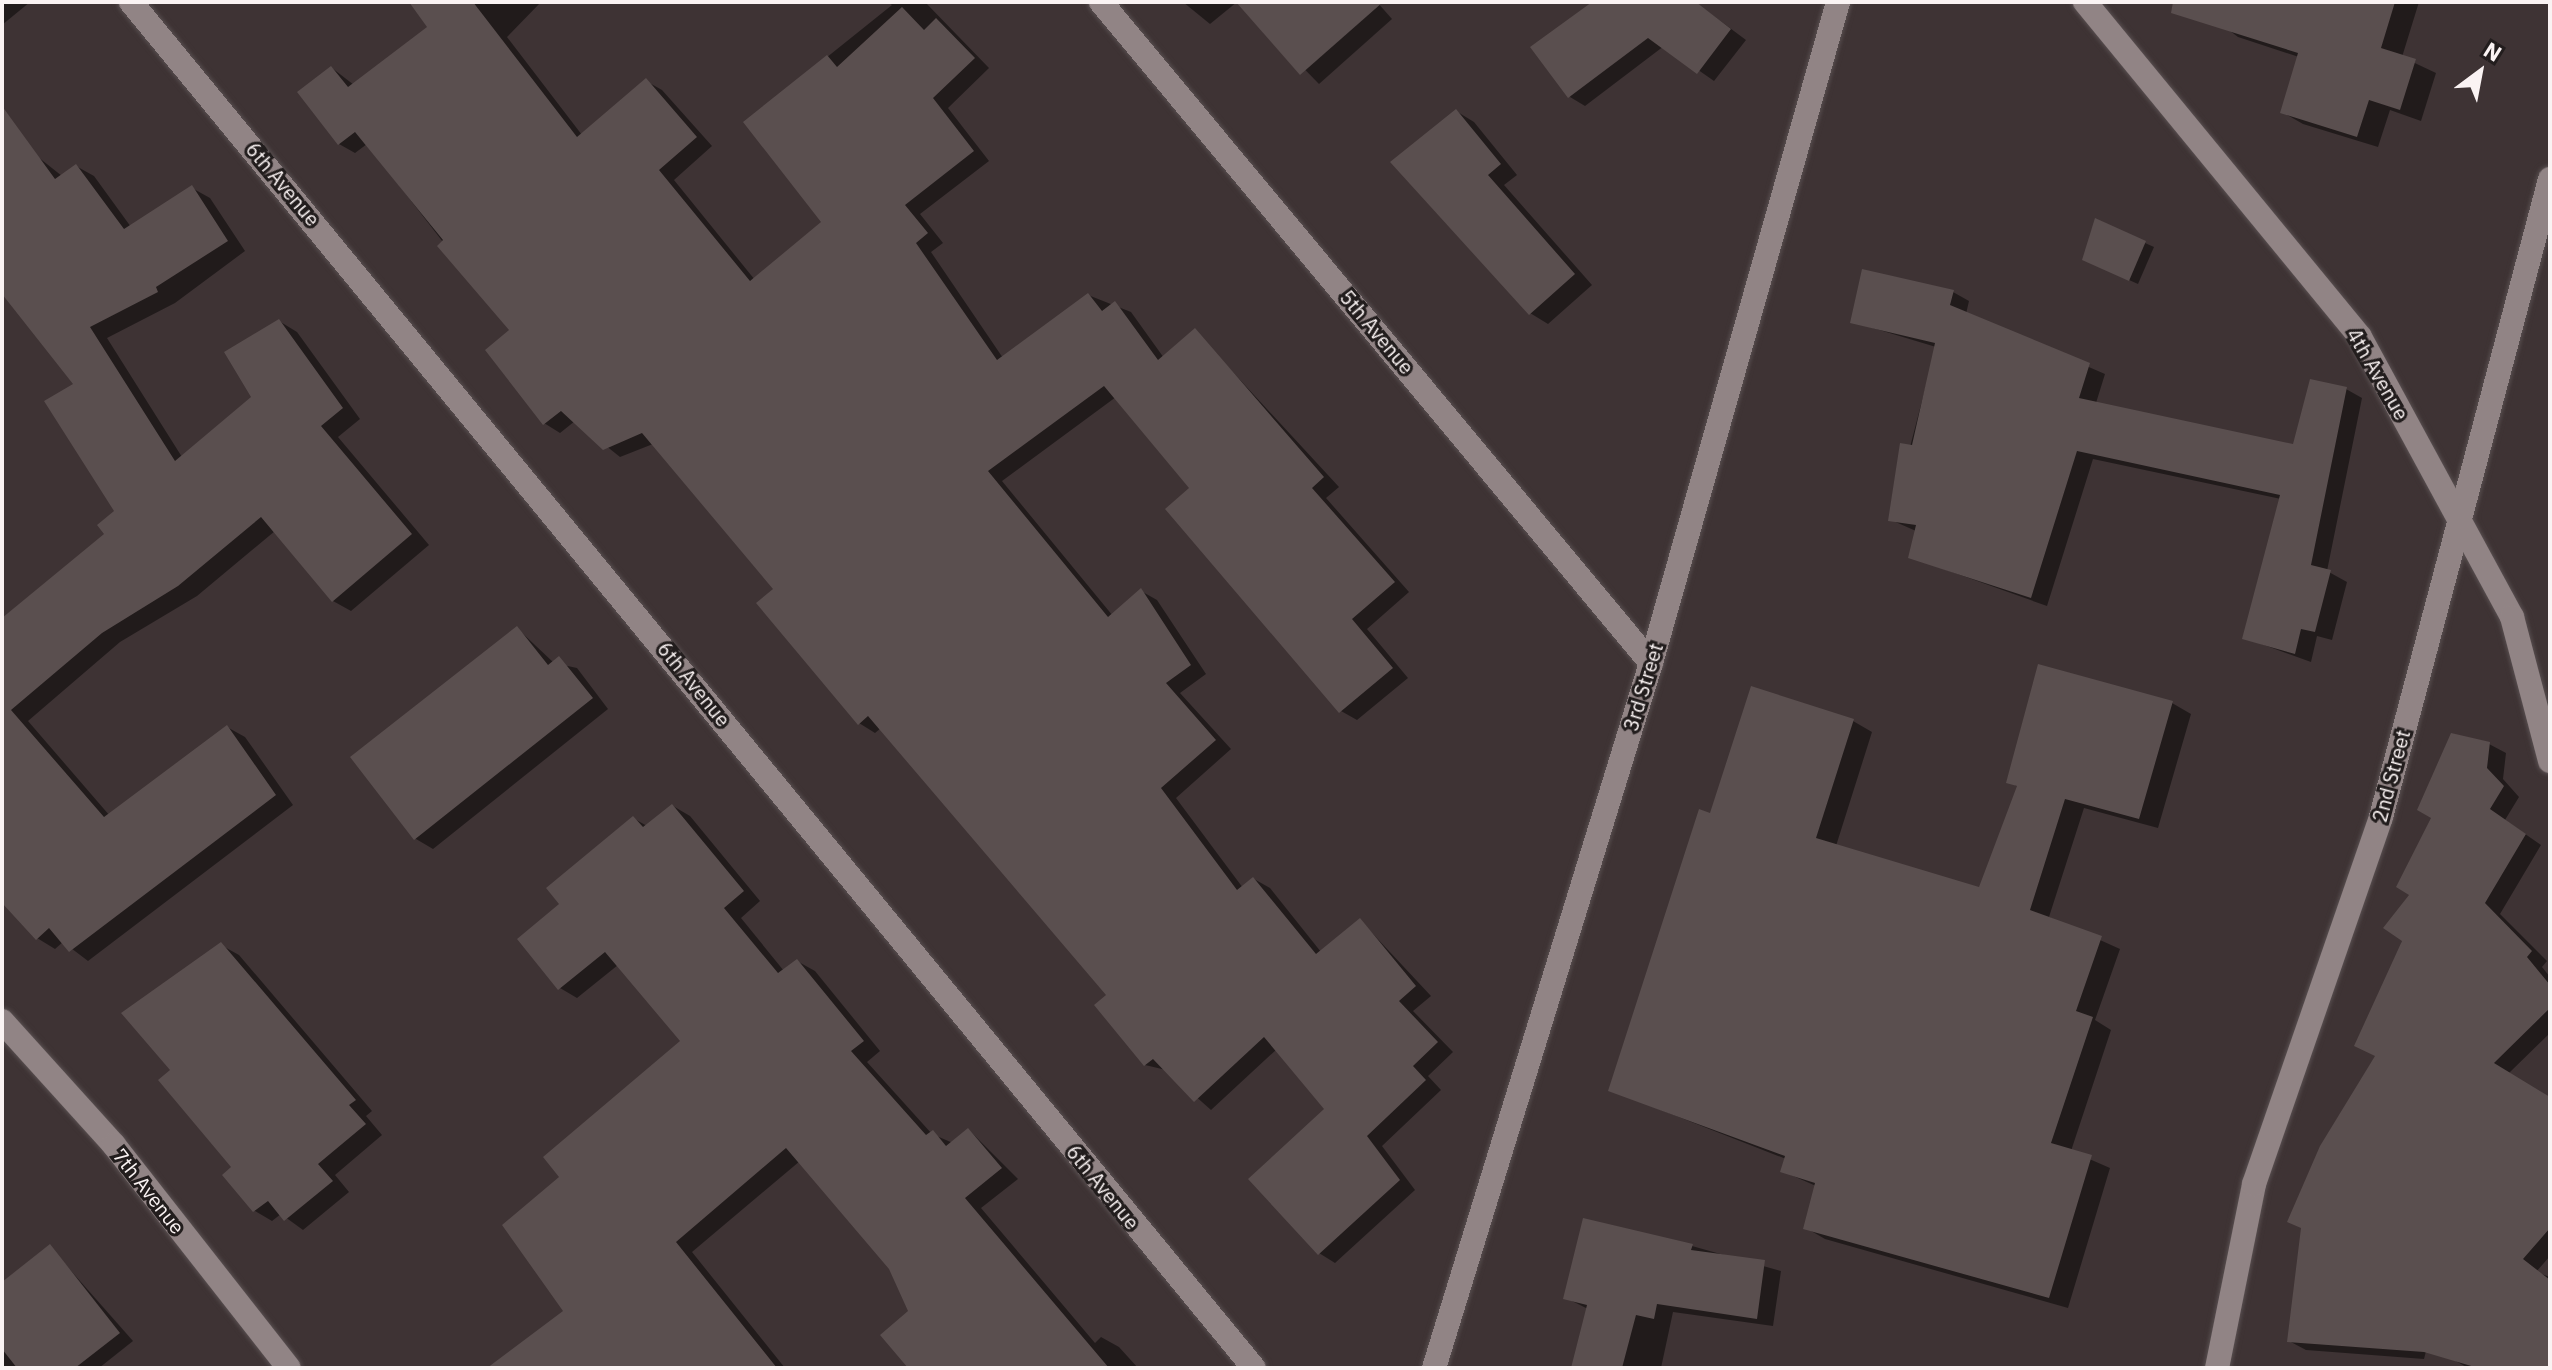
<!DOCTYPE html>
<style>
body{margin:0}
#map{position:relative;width:2552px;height:1370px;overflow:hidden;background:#3e3334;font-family:"IBM Plex Sans",sans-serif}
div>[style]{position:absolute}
.shadow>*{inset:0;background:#0007}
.building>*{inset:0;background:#5a4f4f}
.roads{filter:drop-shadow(0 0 2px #584f50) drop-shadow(0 0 2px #584f50)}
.minor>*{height:24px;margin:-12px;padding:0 12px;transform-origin:12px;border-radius:12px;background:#918485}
span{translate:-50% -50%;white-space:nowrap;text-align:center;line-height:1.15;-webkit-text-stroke:6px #221d1d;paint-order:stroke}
.street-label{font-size:20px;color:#faf3f3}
.frame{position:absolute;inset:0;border:4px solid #faf3f3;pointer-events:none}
.north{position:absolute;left:2440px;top:32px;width:80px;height:80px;-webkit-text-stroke:6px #221d1d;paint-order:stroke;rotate:32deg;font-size:22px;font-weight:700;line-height:32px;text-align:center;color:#faf3f3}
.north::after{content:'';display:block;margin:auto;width:28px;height:36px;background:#faf3f3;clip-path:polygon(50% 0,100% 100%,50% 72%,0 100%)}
</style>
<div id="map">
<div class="shadow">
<div style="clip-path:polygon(2px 2px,30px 2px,2px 25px)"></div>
<div style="clip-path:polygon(410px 2px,541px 2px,507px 37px,582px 135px,646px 81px,662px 90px,712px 146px,674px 180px,755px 280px,824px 223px,746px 122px,892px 5px,887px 2px,925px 2px,989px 68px,948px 108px,989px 161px,920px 214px,943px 243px,931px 252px,1003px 358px,1088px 295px,1131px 312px,1164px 358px,1195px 331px,1339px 487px,1326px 498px,1409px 592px,1367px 629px,1408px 678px,1357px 720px,1341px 711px,1192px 488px,1116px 397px,1002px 481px,1113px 616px,1141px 591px,1157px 600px,1206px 674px,1180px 693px,1231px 749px,1176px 798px,1243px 888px,1254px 879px,1270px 888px,1321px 952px,1360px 920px,1431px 996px,1413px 1011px,1453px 1052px,1428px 1076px,1441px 1090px,1382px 1146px,1415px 1190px,1335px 1263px,1319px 1253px,1327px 1110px,1277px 1049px,1211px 1110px,1166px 1070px,1145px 1065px,1108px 996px,881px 728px,875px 733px,859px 723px,776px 589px,653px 444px,620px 457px,575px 421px,560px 433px,544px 423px,512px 331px,367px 144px,355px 153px,339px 144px,332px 68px,354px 85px,429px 29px)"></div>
<div style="clip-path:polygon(1183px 2px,1237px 2px,1210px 24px)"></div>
<div style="clip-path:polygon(1239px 2px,1377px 2px,1392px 19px,1319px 84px)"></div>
<div style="clip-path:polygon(1595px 2px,1695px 2px,1746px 40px,1714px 81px,1664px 46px,1585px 106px,1570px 97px)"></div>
<div style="clip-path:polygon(2192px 2px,2419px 2px,2402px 57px,2436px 73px,2421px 121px,2390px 110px,2378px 147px,2303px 124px,2282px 112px,2299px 57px,2238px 37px)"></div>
<div style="clip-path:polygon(1456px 111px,1474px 122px,1517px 175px,1504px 185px,1592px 285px,1548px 324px,1530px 313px)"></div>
<div style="clip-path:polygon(38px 157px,62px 176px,76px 166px,94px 176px,131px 227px,192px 188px,210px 198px,245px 251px,175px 303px,107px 338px,182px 457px,254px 397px,279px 321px,297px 332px,360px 419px,338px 437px,429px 545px,351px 611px,333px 601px,275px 531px,197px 596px,120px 642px,28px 721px,110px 816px,227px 727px,245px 737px,293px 805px,88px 961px,63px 942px,55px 949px,37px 938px,2px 873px,2px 622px,107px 534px,117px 512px,75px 384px,2px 292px,2px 182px)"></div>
<div style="clip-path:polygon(2145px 243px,2154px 247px,2138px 284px,2093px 264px)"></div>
<div style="clip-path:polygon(1953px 292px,1969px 301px,1966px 314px,2105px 374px,2096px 403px,2295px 446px,2346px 389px,2362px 398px,2327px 571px,2347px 582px,2332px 640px,2317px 636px,2311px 662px,2245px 638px,2281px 499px,2093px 459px,2047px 606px,1910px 557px,1916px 531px,1891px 520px,1936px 347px,1853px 322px)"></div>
<div style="clip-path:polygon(518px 629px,554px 663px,577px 668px,608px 709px,433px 849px,416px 839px,353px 758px)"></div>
<div style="clip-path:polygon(2172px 703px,2191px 714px,2158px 828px,2084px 808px,2049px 917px,2120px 949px,2095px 1020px,2111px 1030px,2071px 1151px,2110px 1168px,2068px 1308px,1825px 1239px,1806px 1228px,1816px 1186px,1782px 1171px,1786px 1159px,1610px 1090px,1712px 815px,1853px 721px,1872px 732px,1836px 846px,1980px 890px,2019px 787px,2008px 782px)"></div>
<div style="clip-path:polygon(2489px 744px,2506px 753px,2503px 779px,2519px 797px,2505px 820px,2541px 845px,2500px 914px,2547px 961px,2542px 967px,2550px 977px,2550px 1033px,2509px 1073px,2550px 1099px,2550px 1256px,2536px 1272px,2550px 1277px,2550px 1368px,2468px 1368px,2454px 1360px,2446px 1274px,2424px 1359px,2306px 1350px,2289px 1341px,2377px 1056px,2412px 895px)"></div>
<div style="clip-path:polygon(673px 806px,690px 816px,760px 901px,741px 918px,784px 971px,797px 961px,815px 971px,880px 1051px,867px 1062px,932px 1134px,953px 1143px,969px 1130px,1018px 1179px,981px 1208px,1095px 1343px,1101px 1337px,1119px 1347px,1138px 1368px,1034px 1368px,800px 1161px,692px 1252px,785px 1368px,507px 1368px,566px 1311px,561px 1178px,683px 1041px,618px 965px,577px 998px,560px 988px,562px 904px,633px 818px,647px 826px)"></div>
<div style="clip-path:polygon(221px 945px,239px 955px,372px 1111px,366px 1116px,382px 1135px,335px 1175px,349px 1192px,303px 1230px,281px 1214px,272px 1221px,255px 1211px,225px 1175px,234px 1168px,172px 1071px)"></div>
<div style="clip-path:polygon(1692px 1246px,1781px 1271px,1773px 1326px,1673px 1312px,1661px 1368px,1573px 1368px,1588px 1309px,1566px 1298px)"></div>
<div style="clip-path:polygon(50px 1247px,133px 1341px,99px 1368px,2px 1368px,2px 1285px)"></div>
</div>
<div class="building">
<div style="clip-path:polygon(409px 2px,473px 2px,577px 137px,646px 78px,697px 137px,659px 170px,750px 281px,821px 222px,743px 122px,827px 55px,837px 67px,902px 7px,924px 30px,936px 18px,975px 58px,933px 98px,974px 151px,905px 205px,928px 233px,916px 243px,997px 360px,1088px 293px,1102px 311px,1115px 301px,1158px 360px,1195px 328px,1324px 477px,1312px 488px,1395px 582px,1352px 619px,1393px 668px,1339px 713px,1165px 509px,1189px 488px,1104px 386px,988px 471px,1108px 617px,1141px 588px,1191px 665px,1166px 683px,1216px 740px,1161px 788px,1237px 890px,1253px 877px,1316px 954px,1360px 918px,1416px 986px,1399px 1001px,1438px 1042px,1413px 1066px,1426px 1080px,1367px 1136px,1400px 1180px,1318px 1255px,1248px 1179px,1324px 1109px,1264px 1037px,1194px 1102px,1153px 1059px,1144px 1066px,1094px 1005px,1106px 995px,868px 716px,858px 725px,756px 603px,773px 589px,642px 433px,603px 450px,561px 411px,543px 425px,485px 350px,509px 330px,437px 246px,443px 240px,355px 132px,338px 145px,297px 92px,331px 66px,348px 87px,427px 27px)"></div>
<div style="clip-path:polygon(1236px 2px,1383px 2px,1300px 75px)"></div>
<div style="clip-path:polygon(1592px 2px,1696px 2px,1731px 29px,1697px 74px,1648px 38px,1568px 98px,1530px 47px)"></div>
<div style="clip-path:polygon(2173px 2px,2395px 2px,2381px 48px,2416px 59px,2400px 110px,2369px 100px,2357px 137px,2280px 113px,2298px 53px,2171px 13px)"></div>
<div style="clip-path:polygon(2px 106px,55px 179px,76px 164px,124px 229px,192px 185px,228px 241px,156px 287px,158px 292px,90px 327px,175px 461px,251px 397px,224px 352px,279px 319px,343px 408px,321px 426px,412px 534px,332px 602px,261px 517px,178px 586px,102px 633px,11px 710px,104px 817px,227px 725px,276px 795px,69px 952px,49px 928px,36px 940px,2px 903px,2px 618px,104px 534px,97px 525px,114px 511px,44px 401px,73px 384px,2px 294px)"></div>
<div style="clip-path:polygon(1456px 109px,1501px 164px,1488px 175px,1575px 274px,1529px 315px,1390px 162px)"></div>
<div style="clip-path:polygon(2095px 218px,2146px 241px,2129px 281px,2082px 260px)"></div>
<div style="clip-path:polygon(1862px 269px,1954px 290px,1950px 305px,2090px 363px,2079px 398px,2293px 444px,2310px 379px,2347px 387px,2311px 565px,2331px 570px,2315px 632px,2301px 629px,2295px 654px,2242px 639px,2280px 495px,2077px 451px,2031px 598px,1908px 558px,1916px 525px,1888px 521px,1900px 443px,1912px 445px,1935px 343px,1850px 323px)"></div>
<div style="clip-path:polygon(517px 626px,548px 665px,559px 656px,593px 698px,414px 840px,350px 757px)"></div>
<div style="clip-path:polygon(2038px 664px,2173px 701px,2139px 819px,2065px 799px,2030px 910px,2102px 936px,2076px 1011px,2093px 1017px,2051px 1143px,2092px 1155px,2049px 1298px,1803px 1229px,1815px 1183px,1780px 1172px,1785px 1156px,1608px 1091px,1699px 809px,1710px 813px,1751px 686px,1854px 719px,1816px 838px,1979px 887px,2017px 786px,2006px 783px)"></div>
<div style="clip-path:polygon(2451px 733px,2490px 742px,2487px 768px,2504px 786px,2490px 809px,2526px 834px,2485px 903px,2532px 951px,2527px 957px,2550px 985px,2550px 1008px,2494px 1063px,2550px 1097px,2550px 1228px,2523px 1259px,2550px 1280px,2550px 1368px,2478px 1368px,2424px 1352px,2287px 1342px,2301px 1228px,2287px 1222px,2320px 1146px,2375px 1056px,2354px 1046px,2402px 941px,2383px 928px,2409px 895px,2396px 887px,2431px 818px,2417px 810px)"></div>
<div style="clip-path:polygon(672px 804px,744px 891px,724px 908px,778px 973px,797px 959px,864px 1041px,851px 1051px,926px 1135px,933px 1130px,946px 1146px,968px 1128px,1002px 1168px,965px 1198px,1109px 1368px,908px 1368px,880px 1335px,908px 1311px,889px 1269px,786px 1148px,676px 1242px,777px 1368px,487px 1368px,563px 1311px,502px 1225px,559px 1177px,543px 1157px,680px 1041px,605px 952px,558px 990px,517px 939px,559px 904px,546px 888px,633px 816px,643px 827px)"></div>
<div style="clip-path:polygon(221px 942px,356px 1100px,349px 1105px,366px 1124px,318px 1164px,333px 1181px,284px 1221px,268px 1201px,253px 1212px,222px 1175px,231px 1167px,158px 1080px,170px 1070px,121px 1013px)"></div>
<div style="clip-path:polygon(1583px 1218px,1693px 1244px,1691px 1250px,1765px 1260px,1757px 1319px,1657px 1304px,1654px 1319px,1636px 1315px,1622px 1368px,1571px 1368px,1587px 1305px,1563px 1299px)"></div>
<div style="clip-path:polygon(50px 1244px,120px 1333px,75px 1368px,17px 1368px,2px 1349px,2px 1282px)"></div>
</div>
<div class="roads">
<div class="minor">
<div style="left:131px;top:2px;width:1768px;rotate:50.58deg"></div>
<div style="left:1101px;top:2px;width:860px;rotate:50.24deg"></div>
<div style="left:2085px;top:2px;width:433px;rotate:50.6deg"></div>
<div style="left:2360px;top:337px;width:319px;rotate:61.5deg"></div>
<div style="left:2512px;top:617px;width:149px;rotate:75.2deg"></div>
<div style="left:2px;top:1021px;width:167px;rotate:47.9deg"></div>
<div style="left:114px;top:1145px;width:283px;rotate:51.9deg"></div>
<div style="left:1434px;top:1368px;width:738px;rotate:-72.89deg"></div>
<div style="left:1651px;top:663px;width:687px;rotate:-74.2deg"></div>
<div style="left:2217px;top:1368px;width:188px;rotate:-78.6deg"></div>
<div style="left:2254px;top:1184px;width:388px;rotate:-70.9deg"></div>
<div style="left:2381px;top:817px;width:660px;rotate:-75.16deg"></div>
</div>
</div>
<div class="street-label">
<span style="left:283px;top:184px;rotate:50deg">6th Avenue</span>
<span style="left:1377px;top:332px;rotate:50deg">5th Avenue</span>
<span style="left:2378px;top:374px;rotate:60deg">4th Avenue</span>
<span style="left:694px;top:684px;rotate:51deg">6th Avenue</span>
<span style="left:1643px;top:687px;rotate:-73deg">3rd Street</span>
<span style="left:2391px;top:776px;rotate:-75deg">2nd Street</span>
<span style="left:1103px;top:1187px;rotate:51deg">6th Avenue</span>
<span style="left:149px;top:1191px;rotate:52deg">7th Avenue</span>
</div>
<div class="frame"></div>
<div class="north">N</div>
</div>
